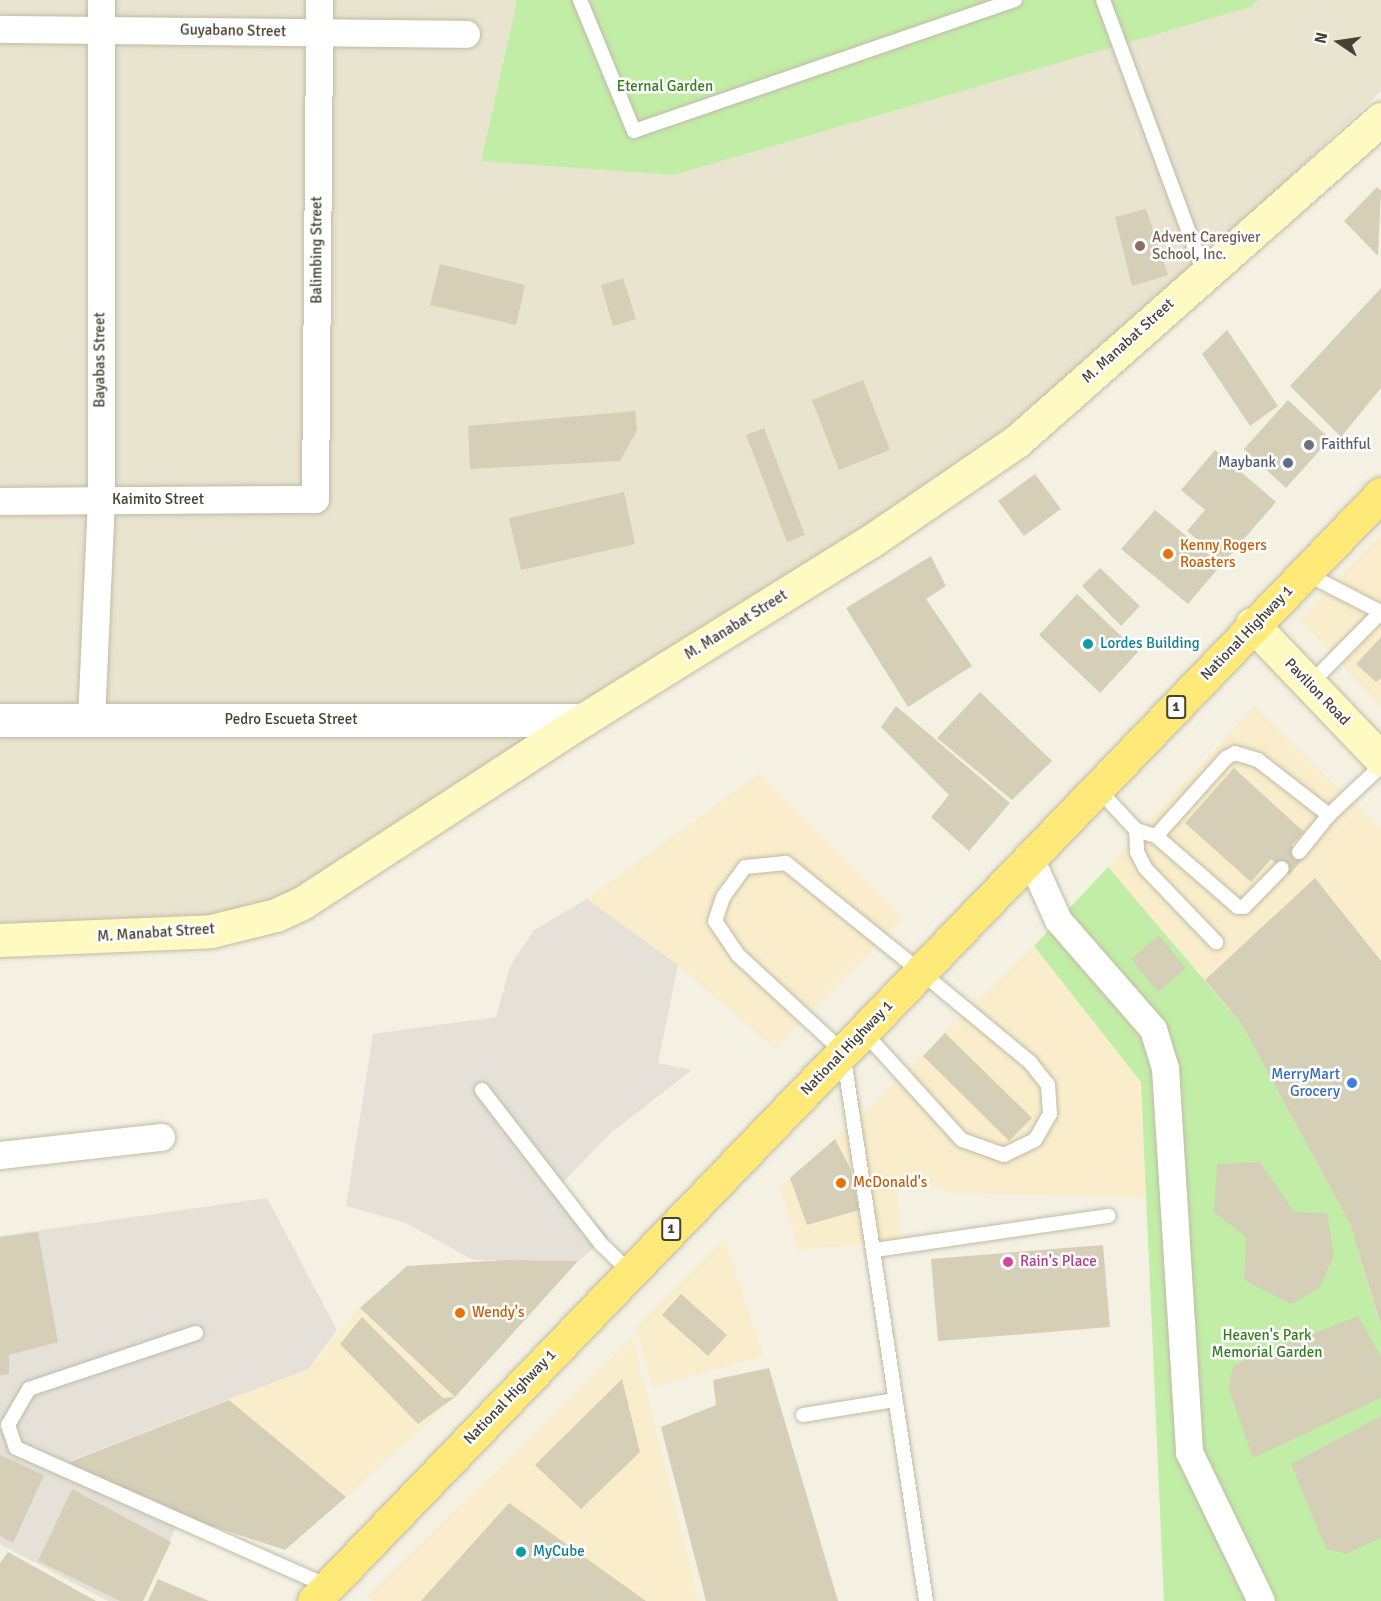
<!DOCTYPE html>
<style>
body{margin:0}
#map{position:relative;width:1381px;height:1601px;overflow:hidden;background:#f4f1e3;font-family:Signika,sans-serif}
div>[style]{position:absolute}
.residential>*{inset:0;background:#e8e4d0}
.commercial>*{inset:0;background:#f9edcb}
.industrial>*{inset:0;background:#e5e1d8}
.green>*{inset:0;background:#c2eda7}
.building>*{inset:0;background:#d6cfb7}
.roads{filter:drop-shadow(0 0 2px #c0bba5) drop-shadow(0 0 2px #c0bba5)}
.service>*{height:14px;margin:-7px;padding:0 7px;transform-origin:7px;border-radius:7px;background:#fff}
.minor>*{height:27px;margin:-13.5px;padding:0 13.5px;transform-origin:13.5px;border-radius:13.5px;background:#fff}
.tertiary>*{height:33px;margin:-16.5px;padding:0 16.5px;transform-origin:16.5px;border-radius:16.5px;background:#fff}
.secondary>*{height:33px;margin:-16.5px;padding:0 16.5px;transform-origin:16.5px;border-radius:16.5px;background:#fffac1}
.trunk>*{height:33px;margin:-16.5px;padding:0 16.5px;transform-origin:16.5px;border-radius:16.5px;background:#ffea79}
.dots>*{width:16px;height:16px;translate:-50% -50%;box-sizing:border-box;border:3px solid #fff;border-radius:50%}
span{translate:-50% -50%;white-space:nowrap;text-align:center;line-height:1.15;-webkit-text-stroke:5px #fff;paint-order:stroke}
.shield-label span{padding:2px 4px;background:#fff;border:2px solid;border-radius:4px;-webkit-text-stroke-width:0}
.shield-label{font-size:14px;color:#464132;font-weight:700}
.street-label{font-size:15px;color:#464132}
.park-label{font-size:15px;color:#347d20}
.education-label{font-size:15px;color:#785e54}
.left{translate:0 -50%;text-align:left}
.worship-label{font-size:15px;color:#5b616d}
.service-label{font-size:15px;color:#4e5e75}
.right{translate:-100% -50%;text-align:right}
.food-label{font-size:15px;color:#c56008}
.culture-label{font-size:15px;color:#0d838f}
.shop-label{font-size:15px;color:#366cbe}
.hotel-label{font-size:15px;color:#b23c85}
.north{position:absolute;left:1309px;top:12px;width:60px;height:60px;-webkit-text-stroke:4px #fff;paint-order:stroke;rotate:283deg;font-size:16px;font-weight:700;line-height:24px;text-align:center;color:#464132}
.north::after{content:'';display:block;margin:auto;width:21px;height:27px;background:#464132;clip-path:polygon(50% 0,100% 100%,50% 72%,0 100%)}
</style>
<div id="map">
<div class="residential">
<div style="clip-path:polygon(0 0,517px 0,481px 160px,674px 175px,1249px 7px,1259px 0,1381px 0,1381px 91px,997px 453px,274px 912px,0 934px)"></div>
</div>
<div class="commercial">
<div style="clip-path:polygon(1381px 535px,1381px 706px,1300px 620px)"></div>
<div style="clip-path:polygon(1254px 706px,1381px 829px,1381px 1328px,1237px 1017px,1108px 867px)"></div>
<div style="clip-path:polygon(759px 774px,903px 918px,775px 1048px,678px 965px,587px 899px)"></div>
<div style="clip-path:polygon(1034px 946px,1141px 1082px,1147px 1198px,954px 1193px,896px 1178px,900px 1240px,798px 1250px,781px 1187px,868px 1109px)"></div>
<div style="clip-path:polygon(725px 1239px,763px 1356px,653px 1387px,636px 1328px)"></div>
<div style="clip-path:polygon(360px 1308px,455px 1397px,346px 1497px,229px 1400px,308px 1369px)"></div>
<div style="clip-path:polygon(632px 1338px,699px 1601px,374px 1601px,368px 1596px)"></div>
</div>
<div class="industrial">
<div style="clip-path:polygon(587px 899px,678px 965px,658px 1063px,692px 1070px,612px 1132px,560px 1185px,609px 1236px,578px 1261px,473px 1260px,406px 1223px,346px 1206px,373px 1034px,496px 1017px,510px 966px,534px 930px)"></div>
<div style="clip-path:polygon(267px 1198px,337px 1330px,308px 1369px,64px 1463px,181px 1516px,143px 1601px,108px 1601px,0 1544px,0 1236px)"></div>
</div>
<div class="green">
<div style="clip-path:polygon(517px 0,1259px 0,1250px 7px,674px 175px,481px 161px)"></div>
<div style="clip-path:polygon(1108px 867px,1241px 1023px,1350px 1224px,1381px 1327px,1381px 1601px,1164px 1601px,1141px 1082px,1034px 946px)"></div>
</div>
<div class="building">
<div style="clip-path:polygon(1377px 187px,1381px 191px,1378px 256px,1344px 221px)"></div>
<div style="clip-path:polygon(1146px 209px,1168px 275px,1132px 286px,1115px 217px)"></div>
<div style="clip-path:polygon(440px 264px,525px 285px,516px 325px,430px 305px)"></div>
<div style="clip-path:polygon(623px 278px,636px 319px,613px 326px,601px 285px)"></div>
<div style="clip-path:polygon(1381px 288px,1381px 388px,1341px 437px,1290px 386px)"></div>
<div style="clip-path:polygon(1227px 330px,1278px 406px,1250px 426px,1202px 354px)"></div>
<div style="clip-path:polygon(863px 380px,890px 450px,839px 470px,812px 400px)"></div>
<div style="clip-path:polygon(1288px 400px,1330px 439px,1286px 488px,1244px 449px)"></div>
<div style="clip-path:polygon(635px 411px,637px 430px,620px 461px,470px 469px,468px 426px)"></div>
<div style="clip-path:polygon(764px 428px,805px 535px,787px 542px,746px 435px)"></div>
<div style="clip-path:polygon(1215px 450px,1276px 502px,1224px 562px,1187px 531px,1205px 510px,1181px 490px)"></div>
<div style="clip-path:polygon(1035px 474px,1061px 509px,1024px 536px,998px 501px)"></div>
<div style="clip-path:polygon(624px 492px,635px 544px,521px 570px,509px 518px)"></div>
<div style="clip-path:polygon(1155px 510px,1221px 565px,1188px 604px,1121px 549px)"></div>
<div style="clip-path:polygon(931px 556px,946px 586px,926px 599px,972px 666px,908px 707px,846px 608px)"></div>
<div style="clip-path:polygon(1100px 568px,1140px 606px,1121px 626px,1082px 586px)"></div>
<div style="clip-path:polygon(1077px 594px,1138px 652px,1100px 693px,1039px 635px)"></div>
<div style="clip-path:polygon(1381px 637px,1381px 678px,1376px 682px,1356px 664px)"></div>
<div style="clip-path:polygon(980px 692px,1052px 761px,1012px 800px,937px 738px)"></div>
<div style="clip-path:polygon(896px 706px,1010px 803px,969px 851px,931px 817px,949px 795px,881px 727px)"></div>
<div style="clip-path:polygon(1234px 768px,1304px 832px,1291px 845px,1305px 857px,1289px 875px,1271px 859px,1251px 882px,1185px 823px)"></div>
<div style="clip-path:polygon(1315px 878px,1381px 961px,1381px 1326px,1350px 1224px,1241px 1023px,1205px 980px)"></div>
<div style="clip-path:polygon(1159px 935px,1186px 968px,1158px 992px,1131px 959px)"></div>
<div style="clip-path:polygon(945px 1033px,1032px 1118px,1009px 1141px,923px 1056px)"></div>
<div style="clip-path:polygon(835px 1139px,851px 1170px,859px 1210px,807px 1225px,790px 1178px)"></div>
<div style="clip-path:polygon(1260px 1162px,1294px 1212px,1327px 1213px,1334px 1254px,1320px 1288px,1291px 1304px,1244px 1280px,1246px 1237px,1214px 1212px,1217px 1164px)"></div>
<div style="clip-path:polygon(38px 1232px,58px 1342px,9px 1355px,9px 1374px,0 1375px,0 1237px)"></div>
<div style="clip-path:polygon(1103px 1245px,1110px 1327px,938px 1341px,931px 1259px)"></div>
<div style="clip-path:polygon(505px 1260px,578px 1261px,455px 1397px,418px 1424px,340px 1344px,362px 1317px,443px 1398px,455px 1397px,360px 1308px,407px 1266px)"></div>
<div style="clip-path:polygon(681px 1294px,727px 1335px,708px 1356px,662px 1315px)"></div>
<div style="clip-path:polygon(1358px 1316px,1381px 1357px,1381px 1398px,1253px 1458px,1228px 1387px,1234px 1365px)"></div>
<div style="clip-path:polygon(769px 1368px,838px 1601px,706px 1601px,661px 1427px,716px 1405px,713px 1380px)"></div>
<div style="clip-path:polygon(622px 1379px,640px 1452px,581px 1509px,535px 1465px)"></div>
<div style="clip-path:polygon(229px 1400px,346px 1497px,285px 1550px,181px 1516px,64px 1464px)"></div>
<div style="clip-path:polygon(1381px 1416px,1381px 1538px,1346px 1554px,1326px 1549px,1291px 1464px)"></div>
<div style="clip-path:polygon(0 1455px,44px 1475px,13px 1543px,0 1536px)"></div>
<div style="clip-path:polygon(72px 1489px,171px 1542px,143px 1601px,120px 1601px,38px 1561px)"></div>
<div style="clip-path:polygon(509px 1503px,646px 1601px,421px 1601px)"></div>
<div style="clip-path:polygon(8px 1552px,96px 1601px,0 1601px,0 1563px)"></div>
<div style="clip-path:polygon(158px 1579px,209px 1601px,148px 1601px)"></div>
</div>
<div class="roads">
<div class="service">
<div style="left:580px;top:0;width:142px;rotate:67.6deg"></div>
<div style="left:634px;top:131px;width:403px;rotate:-19deg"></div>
<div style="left:1103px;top:0;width:291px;rotate:69.7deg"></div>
<div style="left:1305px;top:573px;width:85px;rotate:27.2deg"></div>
<div style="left:1310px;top:684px;width:98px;rotate:-45.4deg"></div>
<div style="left:1099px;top:790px;width:54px;rotate:47.2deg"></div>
<div style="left:1136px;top:830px;width:21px;rotate:17deg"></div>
<div style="left:1156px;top:836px;width:108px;rotate:40.9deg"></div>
<div style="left:1238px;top:907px;width:6px"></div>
<div style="left:1244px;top:907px;width:54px;rotate:-45.7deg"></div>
<div style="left:1136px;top:830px;width:22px;rotate:87deg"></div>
<div style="left:1137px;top:852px;width:18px;rotate:63deg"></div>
<div style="left:1145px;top:868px;width:103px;rotate:46.2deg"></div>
<div style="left:1156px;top:836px;width:105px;rotate:-48.1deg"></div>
<div style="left:1226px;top:758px;width:10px;rotate:-29deg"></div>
<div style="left:1235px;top:753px;width:24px;rotate:17deg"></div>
<div style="left:1258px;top:760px;width:90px;rotate:37.8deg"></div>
<div style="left:1299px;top:852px;width:48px;rotate:-51deg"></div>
<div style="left:1329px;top:815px;width:71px;rotate:-43.3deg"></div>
<div style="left:863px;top:1031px;width:147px;rotate:47.8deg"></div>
<div style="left:962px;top:1140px;width:45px;rotate:19.7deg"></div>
<div style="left:1004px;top:1155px;width:34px;rotate:-26deg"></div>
<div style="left:1035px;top:1140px;width:30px;rotate:-60deg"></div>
<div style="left:1050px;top:1114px;width:29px;rotate:-94deg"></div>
<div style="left:1048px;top:1085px;width:28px;rotate:-128deg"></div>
<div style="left:1031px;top:1063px;width:143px;rotate:-140.4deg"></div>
<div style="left:921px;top:972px;width:174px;rotate:-141.1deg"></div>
<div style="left:786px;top:863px;width:41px;rotate:174.4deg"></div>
<div style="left:745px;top:867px;width:37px;rotate:126deg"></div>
<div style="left:723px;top:897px;width:25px;rotate:108deg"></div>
<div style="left:715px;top:921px;width:41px;rotate:55.9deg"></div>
<div style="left:738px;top:955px;width:143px;rotate:42.7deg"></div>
<div style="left:843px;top:1052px;width:555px;rotate:81.4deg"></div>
<div style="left:482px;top:1090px;width:195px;rotate:52.3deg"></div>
<div style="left:601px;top:1244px;width:40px;rotate:44deg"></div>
<div style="left:875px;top:1250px;width:236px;rotate:-8.3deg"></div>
<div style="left:196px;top:1333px;width:176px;rotate:161.5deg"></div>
<div style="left:29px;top:1389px;width:42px;rotate:120.3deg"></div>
<div style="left:8px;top:1425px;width:24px;rotate:71deg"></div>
<div style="left:16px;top:1448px;width:341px;rotate:23.9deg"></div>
<div style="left:803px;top:1415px;width:93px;rotate:-9.3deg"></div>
</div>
<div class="minor">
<div style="left:0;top:29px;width:466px;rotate:0.6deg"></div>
<div style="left:0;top:501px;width:315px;rotate:-0.4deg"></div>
<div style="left:315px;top:499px;width:499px;rotate:-89.5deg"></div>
<div style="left:91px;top:720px;width:220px;rotate:-87.4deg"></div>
<div style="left:101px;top:500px;width:500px;rotate:-90deg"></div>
<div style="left:1030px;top:858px;width:68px;rotate:65.7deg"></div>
<div style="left:1058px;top:920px;width:145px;rotate:48.9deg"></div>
<div style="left:1153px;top:1029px;width:41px;rotate:72.9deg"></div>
<div style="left:1165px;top:1068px;width:385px;rotate:86.4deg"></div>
<div style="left:1189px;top:1452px;width:165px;rotate:64.2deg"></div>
<div style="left:0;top:1155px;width:162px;rotate:-6.4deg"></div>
</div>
<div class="tertiary">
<div style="left:0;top:720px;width:583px"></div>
</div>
<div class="secondary">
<div style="left:1252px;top:624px;width:187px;rotate:46.3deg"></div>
<div style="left:0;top:940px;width:211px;rotate:-2.4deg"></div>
<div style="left:211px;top:931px;width:67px;rotate:-13.8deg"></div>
<div style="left:276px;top:915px;width:29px;rotate:-25deg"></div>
<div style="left:302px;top:903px;width:335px;rotate:-33.1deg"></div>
<div style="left:583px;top:720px;width:339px;rotate:-31.9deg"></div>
<div style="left:871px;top:541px;width:177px;rotate:-34.4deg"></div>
<div style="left:1017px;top:441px;width:486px;rotate:-41.5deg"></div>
</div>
<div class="trunk">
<div style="left:314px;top:1601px;width:1538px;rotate:-46.05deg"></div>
</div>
</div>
<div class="dots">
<div style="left:1140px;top:246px;background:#8d6e63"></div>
<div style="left:1309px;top:445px;background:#6b7280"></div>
<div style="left:1288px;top:463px;background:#5c6f8a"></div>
<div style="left:1168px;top:554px;background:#e8710a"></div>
<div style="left:1088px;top:644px;background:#0f9aa8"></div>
<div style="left:1352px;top:1083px;background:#3f7fe0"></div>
<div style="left:841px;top:1183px;background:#e8710a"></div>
<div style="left:1008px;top:1262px;background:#d1479c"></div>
<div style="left:460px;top:1313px;background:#e8710a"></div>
<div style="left:521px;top:1552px;background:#0f9aa8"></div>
</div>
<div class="shield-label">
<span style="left:1176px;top:707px">1</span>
<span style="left:671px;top:1229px">1</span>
</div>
<div class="street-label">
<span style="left:233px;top:31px;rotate:1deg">Guyabano Street</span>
<span style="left:317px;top:250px;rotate:-90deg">Balimbing Street</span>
<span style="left:1128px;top:341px;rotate:-42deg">M. Manabat Street</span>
<span style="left:100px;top:360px;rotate:-90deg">Bayabas Street</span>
<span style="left:158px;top:500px">Kaimito Street</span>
<span style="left:736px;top:625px;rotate:-32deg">M. Manabat Street</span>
<span style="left:1247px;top:633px;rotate:-46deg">National Highway 1</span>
<span style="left:1317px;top:692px;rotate:46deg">Pavilion Road</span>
<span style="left:291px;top:720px">Pedro Escueta Street</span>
<span style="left:156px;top:933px;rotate:-4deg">M. Manabat Street</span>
<span style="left:847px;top:1048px;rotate:-46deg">National Highway 1</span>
<span style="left:510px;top:1397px;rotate:-46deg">National Highway 1</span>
</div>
<div class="park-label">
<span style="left:665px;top:87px">Eternal Garden</span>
<span style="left:1267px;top:1344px">Heaven's Park<br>Memorial Garden</span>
</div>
<div class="education-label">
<span class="left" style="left:1152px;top:246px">Advent Caregiver<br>School, Inc.</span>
</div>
<div class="worship-label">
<span class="left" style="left:1321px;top:445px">Faithful</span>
</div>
<div class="service-label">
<span class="right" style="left:1276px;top:463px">Maybank</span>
</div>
<div class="food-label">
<span class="left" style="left:1180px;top:554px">Kenny Rogers<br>Roasters</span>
<span class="left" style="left:853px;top:1183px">McDonald's</span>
<span class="left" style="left:472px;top:1313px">Wendy's</span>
</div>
<div class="culture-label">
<span class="left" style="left:1100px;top:644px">Lordes Building</span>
<span class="left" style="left:533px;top:1552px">MyCube</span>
</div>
<div class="shop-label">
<span class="right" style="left:1340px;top:1083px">MerryMart<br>Grocery</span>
</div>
<div class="hotel-label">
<span class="left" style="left:1020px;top:1262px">Rain's Place</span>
</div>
<div class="north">N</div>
</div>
